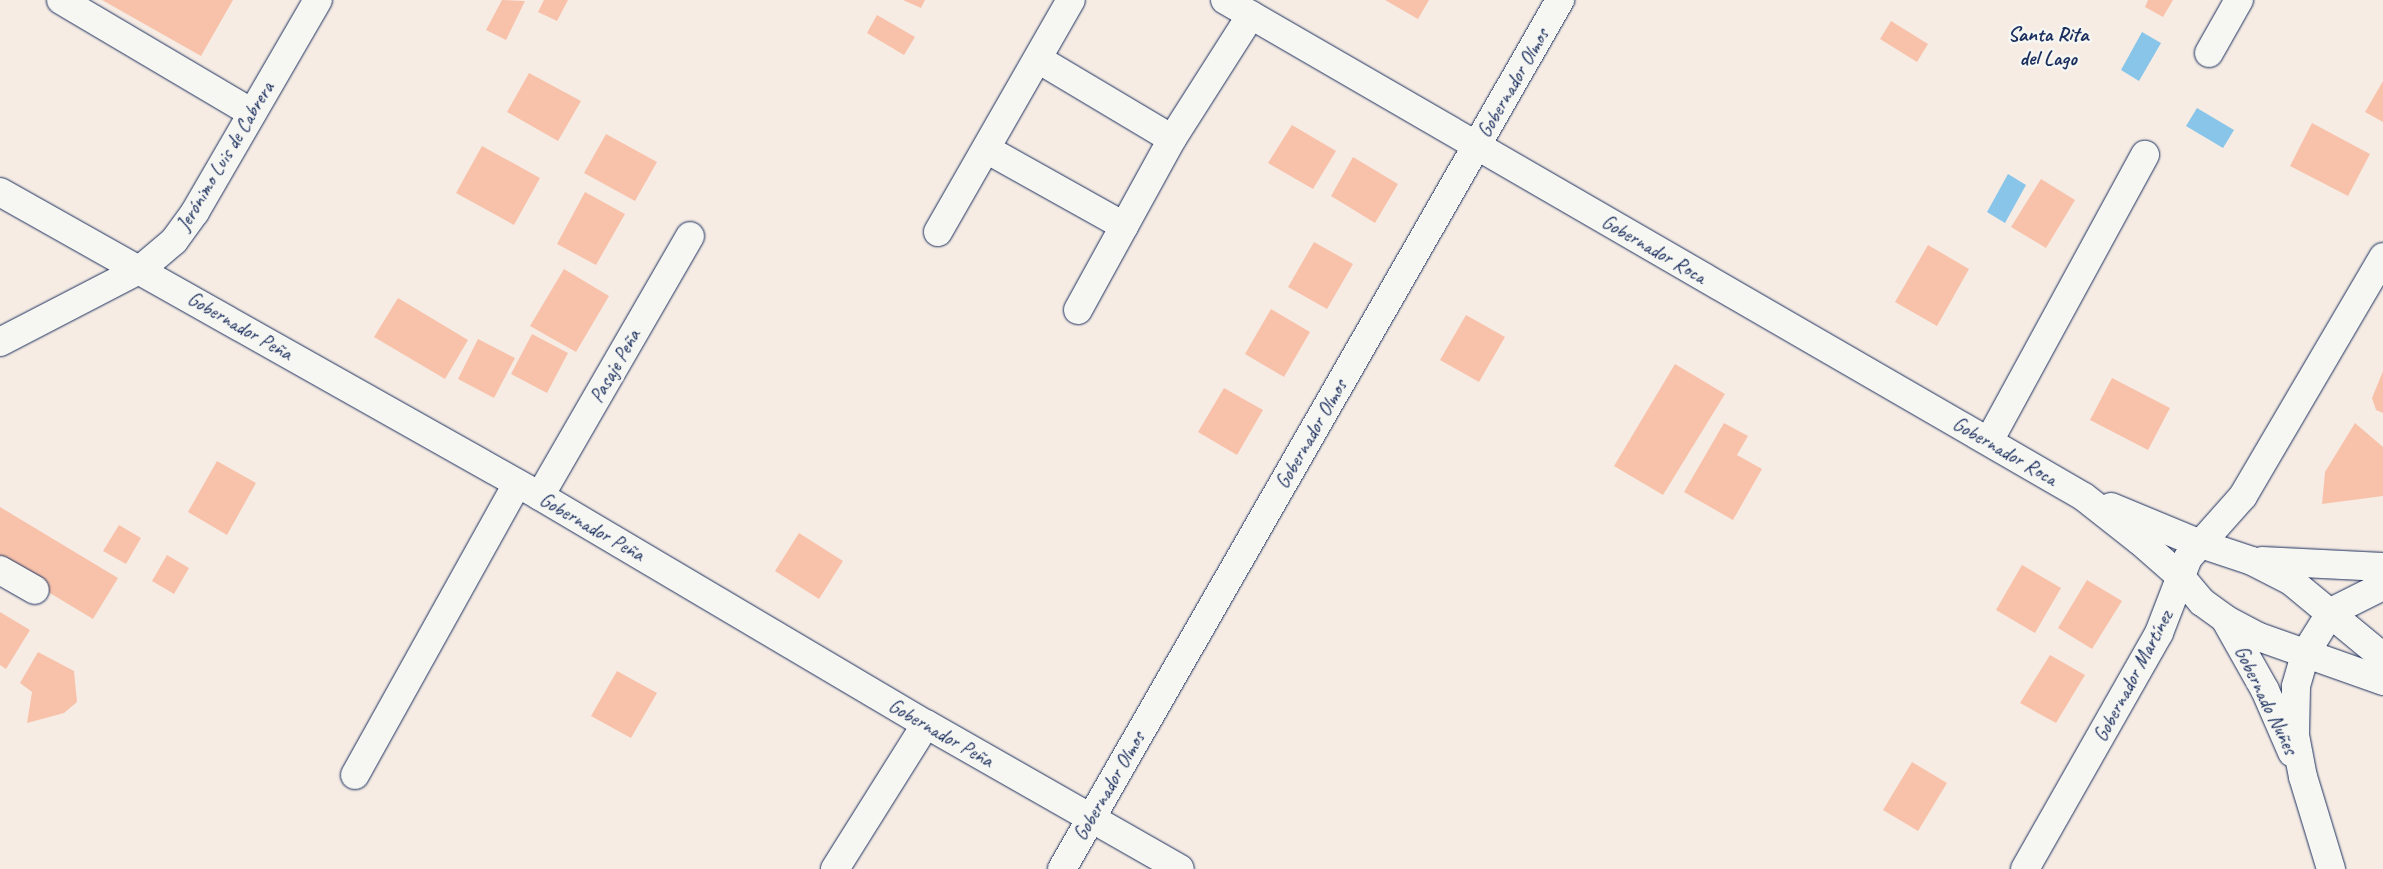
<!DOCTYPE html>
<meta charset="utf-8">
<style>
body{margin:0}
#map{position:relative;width:2383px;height:869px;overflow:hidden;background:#f6ece4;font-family:Caveat,sans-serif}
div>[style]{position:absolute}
.water>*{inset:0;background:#89c5e9}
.building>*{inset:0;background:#f8c2aa}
.roads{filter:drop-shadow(0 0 1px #1b2f5e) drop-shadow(0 0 1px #1b2f5e)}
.minor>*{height:28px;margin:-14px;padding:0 14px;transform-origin:14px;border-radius:14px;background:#f6f6f2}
span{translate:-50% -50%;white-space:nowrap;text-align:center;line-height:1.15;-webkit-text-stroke:5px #f6f6f2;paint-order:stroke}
.street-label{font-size:20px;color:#1b2f5e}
.neighbourhood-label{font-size:21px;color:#1b2f5e;font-weight:700}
</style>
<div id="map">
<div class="water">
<div style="clip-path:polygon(2142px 32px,2161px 43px,2139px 81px,2121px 70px)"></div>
<div style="clip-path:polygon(2197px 108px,2234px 130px,2223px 148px,2186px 126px)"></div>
<div style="clip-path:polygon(2008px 174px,2026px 185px,2005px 223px,1987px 212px)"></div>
</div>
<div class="building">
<div style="clip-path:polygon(102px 0,233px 0,201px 56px)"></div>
<div style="clip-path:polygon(502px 0,525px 1px,506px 40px,486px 30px)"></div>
<div style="clip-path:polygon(544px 0,568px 0,557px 21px,538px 12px)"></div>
<div style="clip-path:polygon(903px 0,925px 0,921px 8px)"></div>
<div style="clip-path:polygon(1385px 0,1429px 0,1418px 19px)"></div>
<div style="clip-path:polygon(2148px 0,2173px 0,2163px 17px,2145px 7px)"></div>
<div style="clip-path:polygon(877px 15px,915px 37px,904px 55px,867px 33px)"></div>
<div style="clip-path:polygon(1891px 21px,1928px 44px,1917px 62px,1880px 39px)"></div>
<div style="clip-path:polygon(529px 73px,581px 101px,558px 141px,507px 112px)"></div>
<div style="clip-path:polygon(2383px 81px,2383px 122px,2365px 112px)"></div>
<div style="clip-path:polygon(2312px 123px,2370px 154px,2348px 196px,2290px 166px)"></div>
<div style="clip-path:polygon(1292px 125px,1336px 151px,1313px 189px,1268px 163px)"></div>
<div style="clip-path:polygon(606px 134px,657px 162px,635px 201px,584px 173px)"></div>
<div style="clip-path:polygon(482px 146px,540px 178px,514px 225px,456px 193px)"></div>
<div style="clip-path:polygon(1353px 157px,1398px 184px,1375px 223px,1331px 196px)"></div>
<div style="clip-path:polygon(2041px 179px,2075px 200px,2046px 248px,2011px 227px)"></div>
<div style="clip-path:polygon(585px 192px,625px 214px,596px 265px,557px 244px)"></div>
<div style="clip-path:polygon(1314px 242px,1353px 264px,1327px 309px,1288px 287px)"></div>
<div style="clip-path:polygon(1928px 245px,1969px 269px,1937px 326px,1895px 302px)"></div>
<div style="clip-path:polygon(564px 269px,609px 296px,576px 352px,530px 326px)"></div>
<div style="clip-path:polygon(398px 298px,468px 340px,445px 379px,374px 337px)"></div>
<div style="clip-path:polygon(1271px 309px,1310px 332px,1284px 377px,1245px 354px)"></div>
<div style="clip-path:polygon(1466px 315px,1505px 337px,1479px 382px,1440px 360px)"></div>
<div style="clip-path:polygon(532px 334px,568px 353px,547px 393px,511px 374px)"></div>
<div style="clip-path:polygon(478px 339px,515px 358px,494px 398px,458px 379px)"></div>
<div style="clip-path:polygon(1675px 364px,1725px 394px,1663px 495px,1614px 466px)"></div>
<div style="clip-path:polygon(2383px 371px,2383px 413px,2376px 410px,2372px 398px)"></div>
<div style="clip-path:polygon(2112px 378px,2170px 408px,2148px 450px,2090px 420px)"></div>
<div style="clip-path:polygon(1224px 388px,1263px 410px,1237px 455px,1198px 432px)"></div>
<div style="clip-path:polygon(1724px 423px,1748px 436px,1737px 455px,1762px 469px,1733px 520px,1684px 492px)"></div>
<div style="clip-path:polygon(2355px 423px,2383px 447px,2383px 496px,2322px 504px,2325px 472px)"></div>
<div style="clip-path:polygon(217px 461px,256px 483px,227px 535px,188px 512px)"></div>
<div style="clip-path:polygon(0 507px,118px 578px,93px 619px,0 563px)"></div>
<div style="clip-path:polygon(119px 525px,141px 538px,126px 564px,103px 551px)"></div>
<div style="clip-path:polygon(799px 533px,843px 561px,819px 599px,775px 571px)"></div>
<div style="clip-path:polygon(167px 555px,189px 568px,174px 594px,152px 581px)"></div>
<div style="clip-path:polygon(2022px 565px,2061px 588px,2035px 633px,1996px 610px)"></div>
<div style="clip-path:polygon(2087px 580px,2122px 601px,2092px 649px,2058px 628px)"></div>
<div style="clip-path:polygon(0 612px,30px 630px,6px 669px,0 665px)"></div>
<div style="clip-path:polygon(38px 652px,74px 671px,77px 702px,64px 713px,27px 723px,32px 692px,20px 683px)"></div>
<div style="clip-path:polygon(2050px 655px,2085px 675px,2056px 723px,2020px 703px)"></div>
<div style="clip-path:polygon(617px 671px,657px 693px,631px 738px,591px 716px)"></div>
<div style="clip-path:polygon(1912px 762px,1947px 783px,1918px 831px,1883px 810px)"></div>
</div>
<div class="roads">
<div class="minor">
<div style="left:61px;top:0;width:222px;rotate:30.6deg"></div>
<div style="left:1225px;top:0;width:992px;rotate:30.05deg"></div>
<div style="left:2084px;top:497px;width:71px;rotate:38.2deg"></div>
<div style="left:2140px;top:541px;width:53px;rotate:41.2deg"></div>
<div style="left:2180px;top:576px;width:34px;rotate:50deg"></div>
<div style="left:2202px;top:602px;width:29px;rotate:36deg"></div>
<div style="left:2225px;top:619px;width:38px;rotate:28deg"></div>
<div style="left:2259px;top:637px;width:132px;rotate:19.5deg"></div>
<div style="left:2209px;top:53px;width:61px;rotate:-60.5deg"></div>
<div style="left:1038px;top:59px;width:156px;rotate:30.8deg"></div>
<div style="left:988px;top:150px;width:156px;rotate:29.2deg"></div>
<div style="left:0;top:192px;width:620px;rotate:29.38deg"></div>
<div style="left:540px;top:496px;width:448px;rotate:30.6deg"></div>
<div style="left:926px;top:724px;width:292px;rotate:29.7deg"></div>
<div style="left:938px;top:232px;width:267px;rotate:-60.2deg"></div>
<div style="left:1078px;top:310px;width:195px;rotate:-61.2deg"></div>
<div style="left:1172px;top:139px;width:147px;rotate:-57.5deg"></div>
<div style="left:0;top:342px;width:159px;rotate:-27.4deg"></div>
<div style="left:141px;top:269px;width:43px;rotate:-40.3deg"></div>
<div style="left:174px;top:241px;width:36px;rotate:-54deg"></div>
<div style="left:195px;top:212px;width:245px;rotate:-59.9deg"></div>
<div style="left:1989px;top:441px;width:326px;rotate:-61.4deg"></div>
<div style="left:540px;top:496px;width:300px;rotate:-60deg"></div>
<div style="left:2111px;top:507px;width:94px;rotate:22.5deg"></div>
<div style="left:2198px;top:543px;width:57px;rotate:18.4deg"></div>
<div style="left:2252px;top:561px;width:44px;rotate:27.1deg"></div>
<div style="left:2291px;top:581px;width:119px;rotate:39.6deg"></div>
<div style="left:2262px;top:561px;width:121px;rotate:2.8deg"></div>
<div style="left:0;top:570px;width:40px;rotate:29.7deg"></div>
<div style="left:2225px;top:619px;width:81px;rotate:60.6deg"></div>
<div style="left:2265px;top:690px;width:68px;rotate:66.5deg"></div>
<div style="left:355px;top:775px;width:333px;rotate:-60.9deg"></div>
<div style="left:835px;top:869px;width:171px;rotate:-57.9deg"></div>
<div style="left:1062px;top:869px;width:1002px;rotate:-60.18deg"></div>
<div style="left:2025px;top:869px;width:271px;rotate:-60.4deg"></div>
<div style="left:2159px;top:633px;width:80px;rotate:-68.9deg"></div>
<div style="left:2188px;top:558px;width:83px;rotate:-48.4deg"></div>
<div style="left:2243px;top:496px;width:277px;rotate:-59.6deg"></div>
<div style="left:2331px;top:869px;width:96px;rotate:-106.9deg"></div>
<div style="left:2303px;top:777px;width:43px;rotate:-100.8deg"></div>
<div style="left:2295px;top:735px;width:49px;rotate:-88.8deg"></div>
<div style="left:2296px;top:686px;width:33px;rotate:-74deg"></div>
<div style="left:2305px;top:654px;width:49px;rotate:-58.2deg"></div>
<div style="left:2331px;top:612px;width:58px;rotate:-26.6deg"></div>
</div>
</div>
<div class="street-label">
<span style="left:1513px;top:83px;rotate:-60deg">Gobernador Olmos</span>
<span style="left:225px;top:156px;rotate:-59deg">Jerónimo Luis de Cabrera</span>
<span style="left:1654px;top:249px;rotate:30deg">Gobernador Roca</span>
<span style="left:240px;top:326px;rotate:30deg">Gobernador Peña</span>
<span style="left:615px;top:366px;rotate:-60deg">Pasaje Peña</span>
<span style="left:1311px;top:434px;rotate:-60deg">Gobernador Olmos</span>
<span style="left:2005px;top:451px;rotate:30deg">Gobernador Roca</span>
<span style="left:592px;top:527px;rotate:30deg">Gobernador Peña</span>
<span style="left:2133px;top:676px;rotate:-62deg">Gobernador Martínez</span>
<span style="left:2266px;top:700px;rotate:64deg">Gobernado Nuñes</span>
<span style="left:941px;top:733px;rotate:30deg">Gobernador Peña</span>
<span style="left:1109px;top:786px;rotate:-60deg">Gobernador Olmos</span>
</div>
<div class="neighbourhood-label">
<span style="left:2048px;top:46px">Santa Rita<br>del Lago</span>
</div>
</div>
